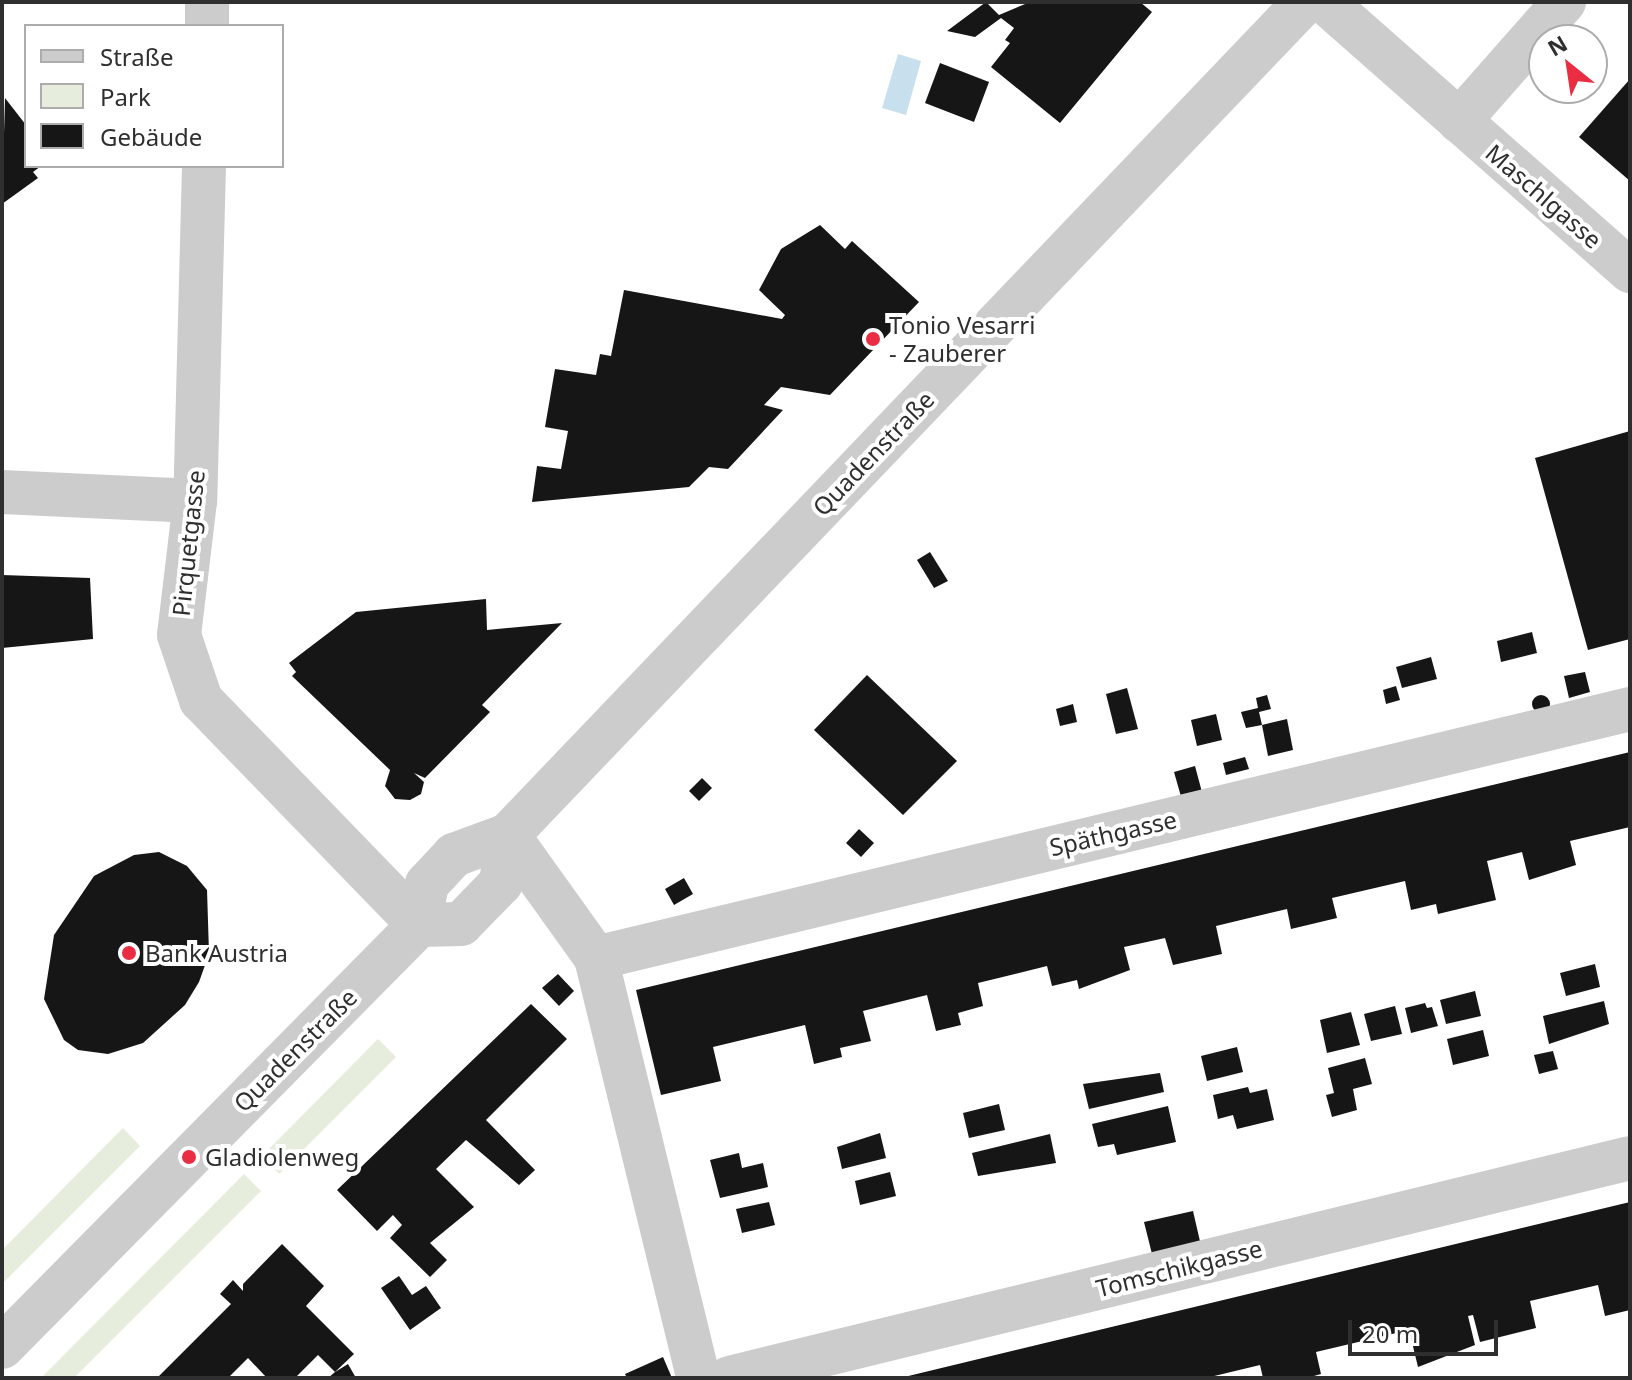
<!DOCTYPE html>
<meta charset="utf-8">
<style>
body{margin:0}
#map{position:relative;width:1632px;height:1380px;overflow:hidden;background:#fff;font-family:"Noto Sans",sans-serif}
div>[style]{position:absolute}
.green>*{inset:0;background:#e6eddc}
.water>*{inset:0;background:#c8e0ed}
.building>*{inset:0;background:#161616}
.round{border-radius:50%}
.minor>*{height:44px;margin:-22px;padding:0 22px;transform-origin:22px;border-radius:22px;background:#ccc}
.tertiary>*{height:44px;margin:-22px;padding:0 22px;transform-origin:22px;border-radius:22px;background:#ccc}
.dots>*{width:22px;height:22px;translate:-50% -50%;box-sizing:border-box;border:4px solid #fff;border-radius:50%}
span{translate:-50% -50%;white-space:nowrap;text-align:center;line-height:1.15;-webkit-text-stroke:8px #fff;paint-order:stroke}
.street-label{font-size:24px;color:#2f2f2f}
.poi-label{font-size:24px;color:#2f2f2f}
.left{translate:0 -50%;text-align:left}
.frame{position:absolute;inset:0;border:4px solid #2f2f2f;pointer-events:none}
.legend{position:absolute;left:24px;top:24px;width:260px;height:144px;box-sizing:border-box;background:#fff;border:2px solid #acacac;margin:0;padding:10px 14px;list-style:none;font-size:24px;color:#2f2f2f}
.legend li{display:flex;align-items:center;gap:16px;height:40px}
.legend b{width:40px;border:2px solid #acacac}
.north{position:absolute;left:1528px;top:24px;width:80px;height:80px;box-sizing:border-box;background:#fff;border:2px solid #acacac;border-radius:50%;rotate:330deg;font-size:22px;font-weight:700;line-height:32px;text-align:center;color:#2f2f2f}
.north::after{content:'';display:block;margin:auto;width:28px;height:36px;background:#ea2d43;clip-path:polygon(50% 0,100% 100%,50% 72%,0 100%)}
.scale{position:absolute;left:1348px;top:1320px;width:150px;height:36px;box-sizing:border-box;border:4px solid #2f2f2f;border-top:0;padding-left:10px;font-size:24px;line-height:28px;white-space:nowrap;color:#2f2f2f;-webkit-text-stroke:6px #fff;paint-order:stroke}
</style>
<div id="map">
<div class="green">
<div style="clip-path:polygon(378px 1039px,396px 1057px,279px 1174px,262px 1156px)"></div>
<div style="clip-path:polygon(123px 1128px,140px 1146px,2px 1284px,2px 1250px)"></div>
<div style="clip-path:polygon(244px 1174px,261px 1191px,74px 1378px,41px 1378px)"></div>
</div>
<div class="water">
<div style="clip-path:polygon(898px 54px,921px 61px,906px 115px,882px 108px)"></div>
</div>
<div class="building">
<div style="clip-path:polygon(986px 2px,999px 15px,1030px 2px,1140px 2px,1152px 12px,1060px 123px,991px 67px,1010px 43px,1005px 40px,1014px 28px,1001px 18px,975px 37px,947px 31px)"></div>
<div style="clip-path:polygon(940px 63px,989px 82px,974px 122px,925px 103px)"></div>
<div style="clip-path:polygon(1630px 79px,1630px 181px,1579px 137px)"></div>
<div style="clip-path:polygon(5px 98px,26px 125px,26px 166px,41px 166px,33px 172px,38px 178px,2px 204px)"></div>
<div style="clip-path:polygon(820px 225px,845px 249px,852px 241px,919px 302px,830px 395px,781px 387px,764px 405px,783px 410px,728px 469px,709px 467px,689px 487px,532px 502px,537px 466px,561px 469px,568px 431px,545px 427px,555px 369px,596px 375px,600px 354px,611px 356px,624px 290px,782px 319px,785px 315px,759px 290px,781px 249px)"></div>
<div style="clip-path:polygon(1630px 431px,1630px 639px,1588px 650px,1535px 458px)"></div>
<div style="clip-path:polygon(930px 552px,948px 581px,934px 588px,917px 560px)"></div>
<div style="clip-path:polygon(2px 575px,90px 578px,93px 639px,2px 648px)"></div>
<div style="clip-path:polygon(486px 599px,487px 630px,562px 623px,482px 705px,490px 712px,425px 778px,414px 773px,424px 782px,421px 794px,410px 800px,395px 799px,385px 786px,390px 770px,292px 676px,296px 672px,289px 663px,356px 612px)"></div>
<div style="clip-path:polygon(1532px 632px,1537px 653px,1501px 662px,1497px 641px)"></div>
<div style="clip-path:polygon(1431px 657px,1437px 679px,1402px 688px,1396px 667px)"></div>
<div style="clip-path:polygon(1585px 672px,1590px 692px,1569px 698px,1564px 676px)"></div>
<div style="clip-path:polygon(867px 675px,957px 761px,903px 815px,814px 730px)"></div>
<div style="clip-path:polygon(1396px 686px,1400px 700px,1386px 704px,1383px 690px)"></div>
<div style="clip-path:polygon(1127px 688px,1138px 729px,1116px 734px,1106px 694px)"></div>
<div class="round" style="left:1532px;top:695px;width:18px;height:18px"></div>
<div style="clip-path:polygon(1267px 695px,1271px 709px,1259px 712px,1262px 725px,1246px 728px,1241px 712px,1258px 708px,1256px 698px)"></div>
<div style="clip-path:polygon(1073px 704px,1077px 722px,1060px 726px,1056px 709px)"></div>
<div style="clip-path:polygon(1216px 714px,1222px 740px,1197px 746px,1191px 720px)"></div>
<div style="clip-path:polygon(1287px 719px,1293px 750px,1268px 756px,1262px 725px)"></div>
<div style="clip-path:polygon(1630px 752px,1630px 827px,1570px 841px,1576px 865px,1529px 880px,1522px 852px,1487px 861px,1496px 900px,1438px 914px,1436px 904px,1411px 910px,1405px 881px,1332px 898px,1337px 918px,1291px 929px,1287px 909px,1216px 926px,1222px 954px,1173px 965px,1165px 938px,1124px 947px,1130px 970px,1079px 989px,1077px 980px,1052px 986px,1047px 966px,978px 983px,983px 1006px,958px 1013px,961px 1025px,936px 1031px,927px 995px,863px 1011px,871px 1041px,840px 1048px,842px 1057px,814px 1064px,805px 1025px,713px 1047px,721px 1081px,661px 1095px,636px 990px)"></div>
<div style="clip-path:polygon(1245px 757px,1249px 769px,1226px 775px,1223px 763px)"></div>
<div style="clip-path:polygon(1195px 766px,1203px 796px,1182px 800px,1174px 772px)"></div>
<div style="clip-path:polygon(702px 778px,712px 788px,699px 801px,689px 791px)"></div>
<div style="clip-path:polygon(859px 829px,874px 843px,861px 857px,846px 843px)"></div>
<div style="clip-path:polygon(159px 852px,187px 866px,207px 890px,209px 954px,199px 982px,185px 1005px,143px 1043px,108px 1054px,78px 1050px,64px 1040px,44px 999px,54px 935px,94px 876px,134px 855px)"></div>
<div style="clip-path:polygon(684px 878px,693px 894px,674px 905px,665px 889px)"></div>
<div style="clip-path:polygon(1595px 964px,1600px 987px,1566px 996px,1560px 973px)"></div>
<div style="clip-path:polygon(558px 974px,574px 991px,559px 1006px,542px 988px)"></div>
<div style="clip-path:polygon(1475px 991px,1481px 1016px,1446px 1024px,1440px 1000px)"></div>
<div style="clip-path:polygon(1604px 1001px,1609px 1024px,1549px 1044px,1543px 1016px)"></div>
<div style="clip-path:polygon(1425px 1003px,1427px 1008px,1432px 1007px,1438px 1026px,1411px 1033px,1405px 1008px)"></div>
<div style="clip-path:polygon(531px 1004px,567px 1039px,486px 1120px,535px 1170px,519px 1185px,466px 1140px,436px 1169px,474px 1207px,430px 1243px,447px 1260px,430px 1277px,390px 1238px,402px 1225px,393px 1215px,377px 1231px,337px 1190px)"></div>
<div style="clip-path:polygon(1395px 1006px,1402px 1034px,1371px 1041px,1364px 1014px)"></div>
<div style="clip-path:polygon(1351px 1012px,1360px 1045px,1327px 1053px,1320px 1020px)"></div>
<div style="clip-path:polygon(1483px 1030px,1489px 1056px,1453px 1065px,1447px 1039px)"></div>
<div style="clip-path:polygon(1237px 1047px,1243px 1072px,1207px 1081px,1201px 1056px)"></div>
<div style="clip-path:polygon(1553px 1051px,1558px 1069px,1539px 1074px,1534px 1055px)"></div>
<div style="clip-path:polygon(1365px 1058px,1372px 1084px,1353px 1089px,1357px 1110px,1332px 1117px,1326px 1095px,1334px 1093px,1328px 1068px)"></div>
<div style="clip-path:polygon(1160px 1073px,1164px 1092px,1089px 1109px,1083px 1084px)"></div>
<div style="clip-path:polygon(1248px 1087px,1250px 1093px,1267px 1089px,1274px 1120px,1237px 1129px,1233px 1115px,1218px 1119px,1213px 1095px)"></div>
<div style="clip-path:polygon(999px 1104px,1005px 1130px,969px 1138px,963px 1113px)"></div>
<div style="clip-path:polygon(1168px 1106px,1176px 1142px,1117px 1155px,1114px 1144px,1098px 1147px,1092px 1124px)"></div>
<div style="clip-path:polygon(880px 1133px,886px 1158px,842px 1169px,837px 1147px)"></div>
<div style="clip-path:polygon(1050px 1134px,1056px 1163px,978px 1176px,972px 1153px)"></div>
<div style="clip-path:polygon(739px 1153px,742px 1168px,763px 1163px,768px 1187px,720px 1198px,710px 1160px)"></div>
<div style="clip-path:polygon(890px 1172px,896px 1196px,860px 1205px,855px 1181px)"></div>
<div style="clip-path:polygon(769px 1202px,775px 1225px,742px 1233px,736px 1209px)"></div>
<div style="clip-path:polygon(1630px 1202px,1630px 1310px,1605px 1316px,1598px 1285px,1530px 1301px,1536px 1328px,1480px 1342px,1473px 1315px,1468px 1316px,1475px 1345px,1418px 1367px,1409px 1330px,1316px 1352px,1321px 1374px,1307px 1378px,1263px 1378px,1260px 1365px,1206px 1378px,900px 1378px)"></div>
<div style="clip-path:polygon(1193px 1211px,1202px 1250px,1154px 1262px,1144px 1222px)"></div>
<div style="clip-path:polygon(282px 1244px,324px 1286px,306px 1306px,354px 1354px,335px 1372px,318px 1355px,295px 1378px,267px 1378px,248px 1358px,228px 1378px,157px 1378px,231px 1304px,220px 1294px,233px 1280px,243px 1291px,243px 1284px)"></div>
<div style="clip-path:polygon(399px 1276px,412px 1295px,426px 1286px,441px 1308px,410px 1330px,381px 1288px)"></div>
<div style="clip-path:polygon(663px 1357px,672px 1378px,627px 1378px,625px 1374px)"></div>
<div style="clip-path:polygon(348px 1364px,356px 1378px,328px 1378px,335px 1372px)"></div>
</div>
<div class="minor">
<div style="left:1325px;top:2px;width:407px;rotate:41.4deg"></div>
<div style="left:207px;top:26px;width:24px;rotate:-90deg"></div>
<div style="left:1459px;top:121px;width:159px;rotate:-48.6deg"></div>
<div style="left:204px;top:166px;width:335px;rotate:91.5deg"></div>
<div style="left:195px;top:501px;width:135px;rotate:96.8deg"></div>
<div style="left:179px;top:635px;width:69px;rotate:71.3deg"></div>
<div style="left:201px;top:700px;width:313px;rotate:45.9deg"></div>
<div style="left:2px;top:492px;width:193px;rotate:2.7deg"></div>
<div style="left:508px;top:835px;width:151px;rotate:54.4deg"></div>
<div style="left:596px;top:958px;width:432px;rotate:76.3deg"></div>
<div style="left:596px;top:958px;width:1064px;rotate:-13.54deg"></div>
<div style="left:729px;top:1378px;width:927px;rotate:-13.72deg"></div>
</div>
<div class="tertiary">
<div style="left:419px;top:925px;width:42px;rotate:-1.4deg"></div>
<div style="left:461px;top:924px;width:57px;rotate:-45.7deg"></div>
<div style="left:501px;top:883px;width:49px;rotate:-81.7deg"></div>
<div style="left:2px;top:1347px;width:593px;rotate:-45.34deg"></div>
<div style="left:419px;top:925px;width:42px;rotate:-79deg"></div>
<div style="left:427px;top:884px;width:40px;rotate:-47deg"></div>
<div style="left:454px;top:855px;width:58px;rotate:-20.3deg"></div>
<div style="left:508px;top:835px;width:1153px;rotate:-46.27deg"></div>
</div>
<div class="dots">
<div style="left:873px;top:339px;background:#ea2d43"></div>
<div style="left:129px;top:953px;background:#ea2d43"></div>
<div style="left:189px;top:1157px;background:#ea2d43"></div>
</div>
<div class="street-label">
<span style="left:1544px;top:196px;rotate:41deg">Maschlgasse</span>
<span style="left:873px;top:453px;rotate:-46deg">Quadenstraße</span>
<span style="left:188px;top:543px;rotate:-84deg">Pirquetgasse</span>
<span style="left:1113px;top:833px;rotate:-13deg">Späthgasse</span>
<span style="left:295px;top:1050px;rotate:-45deg">Quadenstraße</span>
<span style="left:1179px;top:1268px;rotate:-14deg">Tomschikgasse</span>
</div>
<div class="poi-label">
<span class="left" style="left:889px;top:339px">Tonio Vesarri<br>- Zauberer</span>
<span class="left" style="left:145px;top:953px">Bank Austria</span>
<span class="left" style="left:205px;top:1157px">Gladiolenweg</span>
</div>
<div class="frame"></div>
<ul class="legend">
<li><b style="height:10px;background:#ccc"></b>Straße</li>
<li><b style="height:22px;background:#e6eddc"></b>Park</li>
<li><b style="height:22px;background:#161616"></b>Gebäude</li>
</ul>
<div class="north">N</div>
<div class="scale">20 m</div>
</div>
